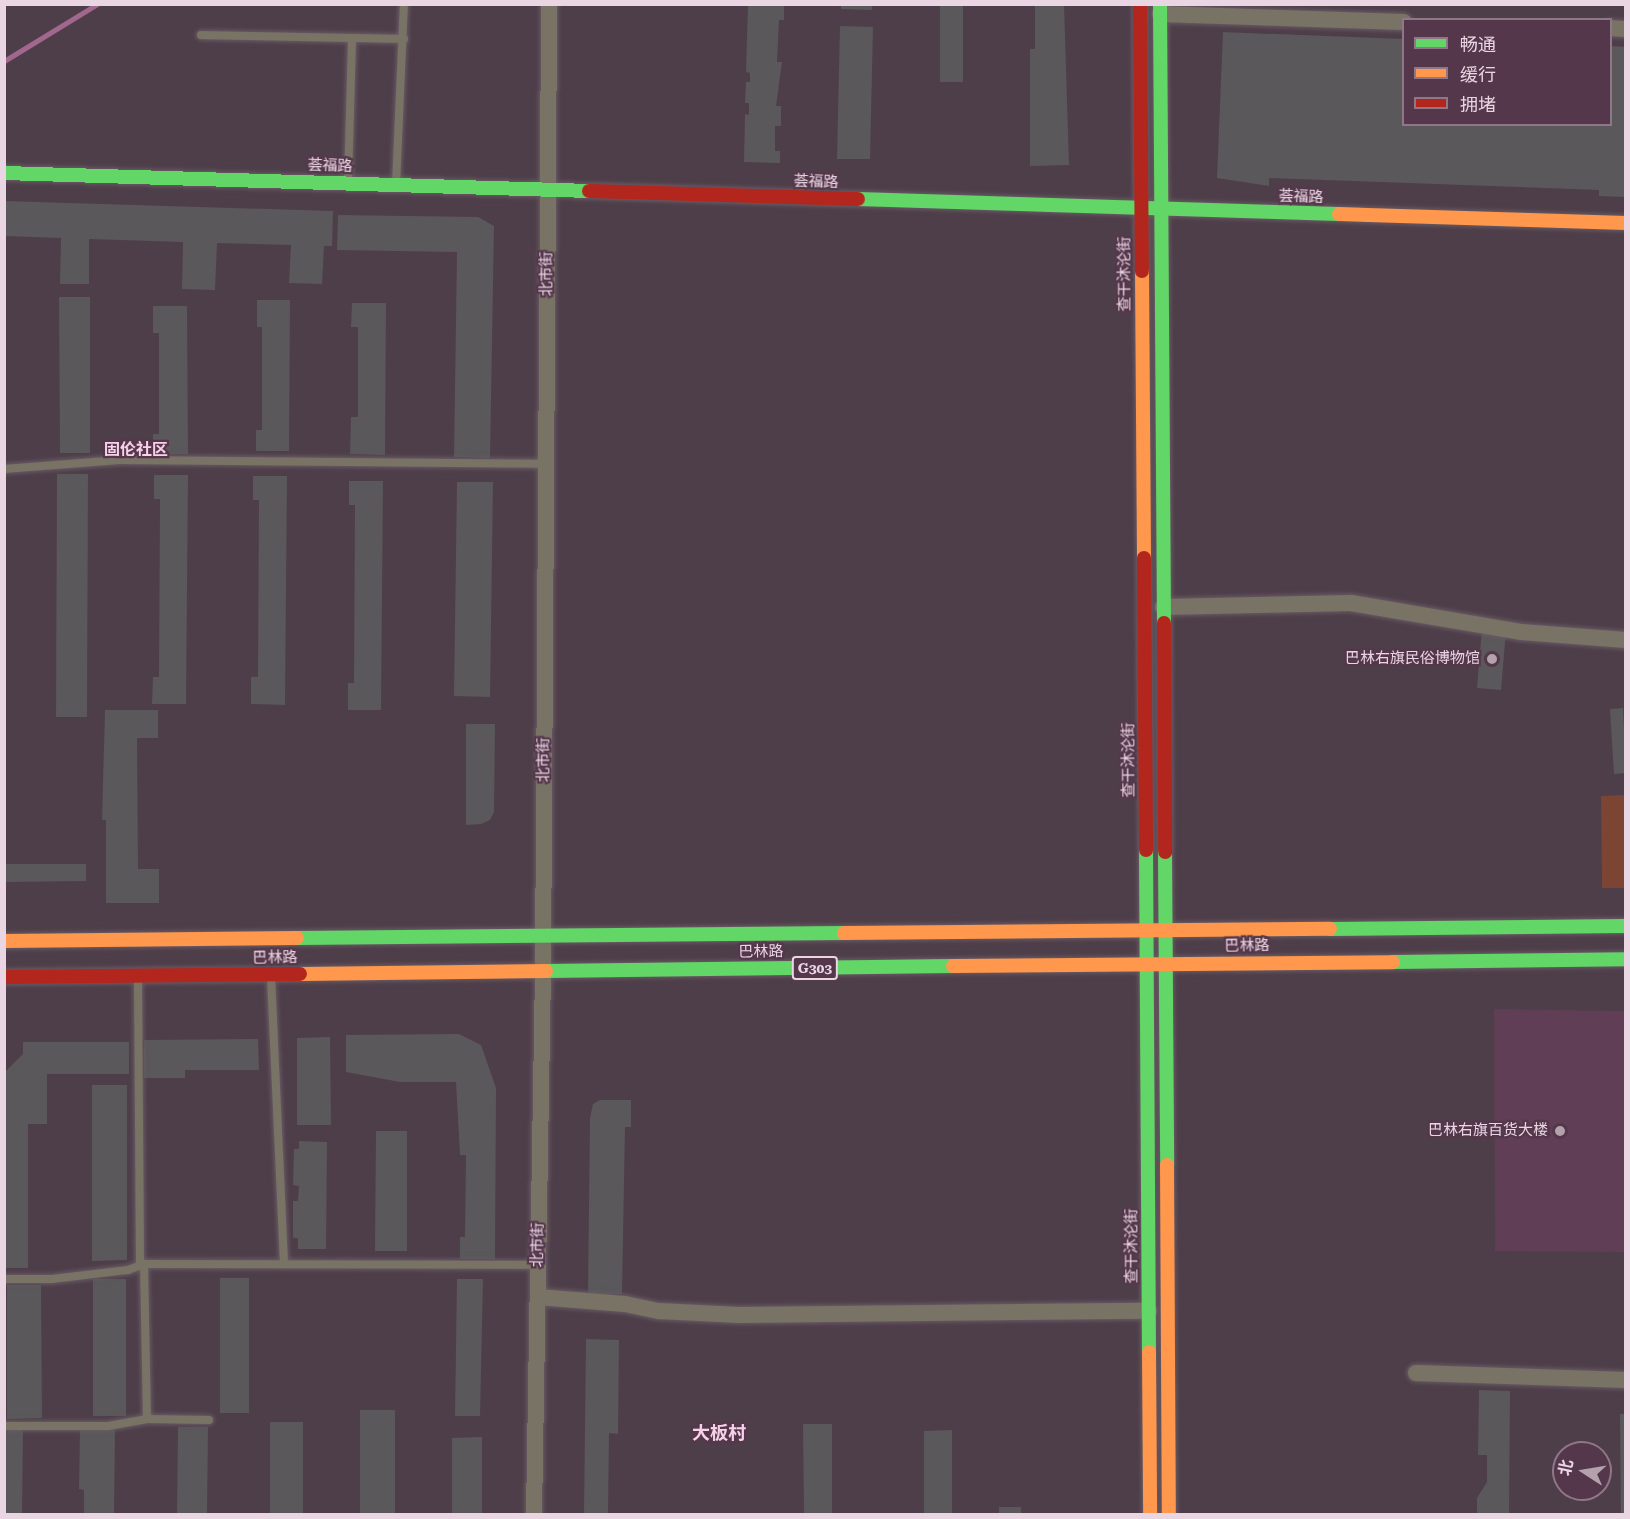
<!DOCTYPE html>
<meta charset="utf-8">
<style>
body{margin:0}
#map{position:relative;width:1630px;height:1519px;overflow:hidden;background:#4e3e49;font-family:"Roboto Serif","Noto Sans SC",serif}
div>[style]{position:absolute}
.built>*{inset:0;background:#603e55}
.green>*{inset:0;background:#7c4433}
.stream>*{height:5px;margin:-2.5px;padding:0 2.5px;transform-origin:2.5px;border-radius:2.5px;background:#a1678e}
.building>*{inset:0;background:#5a585a}
.roads{filter:drop-shadow(0 0 2px #685b64) drop-shadow(0 0 2px #685b64)}
.lane>*{height:8px;margin:-4px;padding:0 4px;transform-origin:4px;border-radius:4px;background:#797366}
.street>*{height:16px;margin:-8px;padding:0 8px;transform-origin:8px;border-radius:8px;background:#797366}
.fast>*{height:14px;margin:-7px;padding:0 7px;transform-origin:7px;border-radius:7px;background:#63d668}
.slow>*{height:14px;margin:-7px;padding:0 7px;transform-origin:7px;border-radius:7px;background:#ff974d}
.jam>*{height:14px;margin:-7px;padding:0 7px;transform-origin:7px;border-radius:7px;background:#b3261e}
.dots>*{width:16px;height:16px;translate:-50% -50%;box-sizing:border-box;border:3px solid #55374b;border-radius:50%}
span{translate:-50% -50%;white-space:nowrap;text-align:center;line-height:1.15;-webkit-text-stroke:4.5px #55374b;paint-order:stroke}
.shield-label span{padding:2px 4px;background:#55374b;border:2px solid;border-radius:4px;-webkit-text-stroke-width:0}
.shield-label{font-size:14px;color:#e9d6e2;font-weight:700}
.street-label{font-size:15px;color:#e9d6e2}
.poi-label{font-size:15px;color:#e9d6e2}
.right{translate:-100% -50%;text-align:right}
.neighbourhood-label{font-size:16px;color:#f7d1e9;font-weight:700}
.quarter-label{font-size:18px;color:#f7d1e9;font-weight:700}
.frame{position:absolute;inset:0;border:6px solid #e9d6e2;pointer-events:none}
.legend{position:absolute;left:1402px;top:18px;width:210px;height:108px;box-sizing:border-box;background:#55374b;border:2px solid #907787;margin:0;padding:8px 10px;list-style:none;font-size:18px;color:#e9d6e2}
.legend li{display:flex;align-items:center;gap:12px;height:30px}
.legend b{width:30px;border:2px solid #907787}
.north{position:absolute;left:1552px;top:1441px;width:60px;height:60px;box-sizing:border-box;background:#55374b;border:2px solid #907787;border-radius:50%;rotate:282deg;font-size:16px;font-weight:700;line-height:24px;text-align:center;color:#e9d6e2}
.north::after{content:'';display:block;margin:auto;width:21px;height:27px;background:#b3a1ac;clip-path:polygon(50% 0,100% 100%,50% 72%,0 100%)}
</style>
<div id="map">
<div class="built">
<div style="clip-path:polygon(1494px 1009px,1625px 1011px,1625px 1252px,1495px 1251px)"></div>
</div>
<div class="green">
<div style="clip-path:polygon(1625px 795px,1625px 888px,1602px 888px,1601px 796px)"></div>
</div>
<div class="stream">
<div style="left:4px;top:61px;width:109px;rotate:-31.5deg"></div>
</div>
<div class="building">
<div style="clip-path:polygon(748px 4px,784px 4px,784px 20px,779px 20px,777px 62px,782px 62px,776px 106px,781px 106px,781px 126px,775px 126px,775px 151px,780px 151px,780px 163px,744px 162px,745px 114px,749px 115px,749px 103px,745px 103px,746px 82px,750px 82px,750px 73px,746px 72px)"></div>
<div style="clip-path:polygon(841px 4px,872px 4px,872px 10px,841px 9px)"></div>
<div style="clip-path:polygon(940px 4px,963px 4px,963px 82px,940px 82px)"></div>
<div style="clip-path:polygon(1035px 4px,1064px 4px,1069px 165px,1030px 166px,1030px 49px,1035px 49px)"></div>
<div style="clip-path:polygon(840px 26px,873px 27px,870px 159px,837px 159px)"></div>
<div style="clip-path:polygon(1223px 32px,1404px 39px,1404px 124px,1610px 124px,1610px 46px,1626px 47px,1624px 197px,1599px 196px,1599px 190px,1269px 178px,1269px 186px,1217px 178px)"></div>
<div style="clip-path:polygon(4px 201px,333px 211px,332px 246px,324px 246px,322px 284px,289px 283px,291px 245px,217px 243px,215px 290px,182px 289px,183px 242px,89px 239px,89px 284px,60px 284px,61px 238px,4px 236px)"></div>
<div style="clip-path:polygon(338px 215px,478px 217px,494px 226px,490px 458px,454px 457px,457px 252px,337px 250px)"></div>
<div style="clip-path:polygon(59px 297px,90px 297px,90px 453px,60px 453px)"></div>
<div style="clip-path:polygon(257px 300px,290px 300px,289px 451px,256px 451px,256px 430px,262px 430px,262px 327px,257px 327px)"></div>
<div style="clip-path:polygon(352px 303px,386px 303px,385px 455px,350px 454px,351px 417px,358px 417px,358px 327px,351px 327px)"></div>
<div style="clip-path:polygon(153px 306px,187px 306px,188px 454px,153px 454px,153px 434px,159px 434px,159px 333px,153px 333px)"></div>
<div style="clip-path:polygon(57px 474px,88px 474px,87px 717px,56px 717px)"></div>
<div style="clip-path:polygon(154px 475px,188px 475px,186px 704px,152px 704px,153px 677px,159px 677px,160px 499px,154px 499px)"></div>
<div style="clip-path:polygon(253px 476px,287px 476px,285px 705px,251px 704px,251px 677px,258px 677px,259px 500px,253px 500px)"></div>
<div style="clip-path:polygon(349px 481px,383px 481px,381px 710px,348px 710px,348px 683px,354px 683px,355px 505px,349px 505px)"></div>
<div style="clip-path:polygon(457px 482px,493px 482px,490px 697px,454px 696px)"></div>
<div style="clip-path:polygon(1482px 629px,1506px 631px,1501px 690px,1477px 688px)"></div>
<div style="clip-path:polygon(1623px 708px,1626px 773px,1614px 774px,1610px 709px)"></div>
<div style="clip-path:polygon(105px 710px,158px 710px,158px 738px,137px 738px,138px 869px,159px 869px,159px 903px,106px 903px,106px 820px,102px 820px)"></div>
<div style="clip-path:polygon(466px 724px,495px 724px,494px 812px,490px 820px,481px 824px,466px 825px)"></div>
<div style="clip-path:polygon(4px 864px,86px 864px,86px 881px,4px 882px)"></div>
<div style="clip-path:polygon(459px 1034px,481px 1045px,496px 1088px,495px 1259px,460px 1259px,460px 1237px,465px 1237px,466px 1155px,460px 1155px,456px 1082px,400px 1082px,346px 1072px,346px 1035px)"></div>
<div style="clip-path:polygon(330px 1037px,331px 1125px,297px 1125px,297px 1038px)"></div>
<div style="clip-path:polygon(258px 1039px,259px 1070px,185px 1070px,185px 1078px,144px 1078px,144px 1040px)"></div>
<div style="clip-path:polygon(23px 1042px,129px 1042px,129px 1074px,47px 1074px,47px 1124px,28px 1124px,28px 1268px,4px 1268px,4px 1073px,23px 1054px)"></div>
<div style="clip-path:polygon(92px 1085px,127px 1085px,127px 1260px,92px 1261px)"></div>
<div style="clip-path:polygon(600px 1100px,631px 1100px,631px 1127px,625px 1127px,622px 1294px,588px 1294px,590px 1118px,593px 1104px)"></div>
<div style="clip-path:polygon(376px 1131px,407px 1131px,407px 1251px,375px 1251px)"></div>
<div style="clip-path:polygon(299px 1141px,327px 1142px,326px 1249px,298px 1249px,298px 1238px,293px 1238px,293px 1201px,298px 1201px,299px 1186px,293px 1185px,294px 1149px,299px 1149px)"></div>
<div style="clip-path:polygon(220px 1278px,249px 1278px,249px 1413px,220px 1413px)"></div>
<div style="clip-path:polygon(93px 1279px,126px 1279px,126px 1416px,93px 1416px)"></div>
<div style="clip-path:polygon(457px 1279px,483px 1279px,480px 1416px,455px 1416px)"></div>
<div style="clip-path:polygon(7px 1285px,41px 1285px,42px 1418px,7px 1419px)"></div>
<div style="clip-path:polygon(586px 1339px,619px 1340px,618px 1434px,609px 1433px,608px 1514px,584px 1514px)"></div>
<div style="clip-path:polygon(1479px 1390px,1510px 1391px,1509px 1514px,1477px 1514px,1477px 1498px,1487px 1482px,1487px 1455px,1478px 1455px)"></div>
<div style="clip-path:polygon(360px 1410px,395px 1410px,395px 1514px,360px 1514px)"></div>
<div style="clip-path:polygon(1620px 1414px,1626px 1414px,1626px 1514px,1621px 1514px)"></div>
<div style="clip-path:polygon(270px 1422px,303px 1422px,303px 1514px,270px 1514px)"></div>
<div style="clip-path:polygon(803px 1424px,832px 1424px,832px 1514px,804px 1514px)"></div>
<div style="clip-path:polygon(178px 1427px,208px 1427px,207px 1514px,177px 1514px)"></div>
<div style="clip-path:polygon(80px 1429px,115px 1429px,114px 1514px,84px 1514px,84px 1490px,79px 1489px)"></div>
<div style="clip-path:polygon(4px 1430px,23px 1430px,22px 1514px,4px 1514px)"></div>
<div style="clip-path:polygon(952px 1430px,952px 1514px,924px 1514px,924px 1431px)"></div>
<div style="clip-path:polygon(482px 1437px,482px 1514px,452px 1514px,452px 1438px)"></div>
<div style="clip-path:polygon(999px 1507px,1021px 1507px,1021px 1514px,999px 1514px)"></div>
</div>
<div class="roads">
<div class="lane">
<div style="left:201px;top:35px;width:203px;rotate:1.1deg"></div>
<div style="left:348px;top:183px;width:145px;rotate:-88.4deg"></div>
<div style="left:396px;top:185px;width:181px;rotate:-87.5deg"></div>
<div style="left:4px;top:469px;width:116px;rotate:-4.4deg"></div>
<div style="left:120px;top:460px;width:426px;rotate:0.5deg"></div>
<div style="left:271px;top:977px;width:287px;rotate:87.4deg"></div>
<div style="left:138px;top:978px;width:286px;rotate:89.6deg"></div>
<div style="left:144px;top:1264px;width:155px;rotate:88.9deg"></div>
<div style="left:4px;top:1279px;width:48px"></div>
<div style="left:52px;top:1279px;width:77px;rotate:-6.8deg"></div>
<div style="left:128px;top:1270px;width:17px;rotate:-21deg"></div>
<div style="left:144px;top:1264px;width:394px;rotate:0.1deg"></div>
<div style="left:4px;top:1426px;width:104px"></div>
<div style="left:108px;top:1426px;width:40px;rotate:-10deg"></div>
<div style="left:147px;top:1419px;width:62px;rotate:0.9deg"></div>
</div>
<div class="street">
<div style="left:1160px;top:14px;width:244px;rotate:1.9deg"></div>
<div style="left:1610px;top:28px;width:16px;rotate:4deg"></div>
<div style="left:1163px;top:607px;width:188px;rotate:-1.2deg"></div>
<div style="left:1351px;top:603px;width:172px;rotate:9.7deg"></div>
<div style="left:1521px;top:632px;width:105px;rotate:4.4deg"></div>
<div style="left:538px;top:1297px;width:87px;rotate:4.6deg"></div>
<div style="left:625px;top:1304px;width:35px;rotate:12deg"></div>
<div style="left:659px;top:1311px;width:80px;rotate:2.9deg"></div>
<div style="left:739px;top:1315px;width:410px;rotate:-0.6deg"></div>
<div style="left:1416px;top:1373px;width:210px;rotate:1.9deg"></div>
<div style="left:534px;top:1514px;width:544px;rotate:-89.05deg"></div>
<div style="left:543px;top:970px;width:966px;rotate:-89.64deg"></div>
</div>
<div class="fast">
<div style="left:1160px;top:4px;width:619px;rotate:89.63deg"></div>
<div style="left:4px;top:173px;width:585px;rotate:1.76deg"></div>
<div style="left:858px;top:199px;width:481px;rotate:1.8deg"></div>
<div style="left:1146px;top:850px;width:502px;rotate:89.66deg"></div>
<div style="left:1165px;top:852px;width:313px;rotate:89.6deg"></div>
<div style="left:1330px;top:929px;width:296px;rotate:-0.6deg"></div>
<div style="left:297px;top:938px;width:547px;rotate:-0.52deg"></div>
<div style="left:1393px;top:962px;width:233px;rotate:-0.7deg"></div>
<div style="left:546px;top:971px;width:407px;rotate:-0.7deg"></div>
</div>
<div class="slow">
<div style="left:1339px;top:214px;width:287px;rotate:1.8deg"></div>
<div style="left:1142px;top:271px;width:287px;rotate:89.6deg"></div>
<div style="left:844px;top:933px;width:486px;rotate:-0.5deg"></div>
<div style="left:4px;top:941px;width:293px;rotate:-0.6deg"></div>
<div style="left:953px;top:966px;width:440px;rotate:-0.5deg"></div>
<div style="left:300px;top:974px;width:246px;rotate:-0.7deg"></div>
<div style="left:1167px;top:1165px;width:349px;rotate:89.7deg"></div>
<div style="left:1149px;top:1352px;width:162px;rotate:89.6deg"></div>
</div>
<div class="jam">
<div style="left:1140px;top:4px;width:267px;rotate:89.6deg"></div>
<div style="left:589px;top:191px;width:269px;rotate:1.7deg"></div>
<div style="left:1144px;top:558px;width:292px;rotate:89.6deg"></div>
<div style="left:1164px;top:623px;width:229px;rotate:89.7deg"></div>
<div style="left:4px;top:977px;width:296px;rotate:-0.6deg"></div>
</div>
</div>
<div class="dots">
<div style="left:1492px;top:659px;background:#b3a1ac"></div>
<div style="left:1560px;top:1131px;background:#b3a1ac"></div>
</div>
<div class="shield-label">
<span style="left:815px;top:968px">G303</span>
</div>
<div class="street-label">
<span style="left:330px;top:166px;rotate:2deg">荟福路</span>
<span style="left:816px;top:182px;rotate:2deg">荟福路</span>
<span style="left:1301px;top:197px;rotate:2deg">荟福路</span>
<span style="left:547px;top:274px;rotate:-90deg">北市街</span>
<span style="left:1125px;top:274px;rotate:-90deg">查干沐沦街</span>
<span style="left:544px;top:760px;rotate:-90deg">北市街</span>
<span style="left:1129px;top:760px;rotate:-90deg">查干沐沦街</span>
<span style="left:1247px;top:946px;rotate:-1deg">巴林路</span>
<span style="left:761px;top:952px;rotate:-1deg">巴林路</span>
<span style="left:275px;top:958px;rotate:-1deg">巴林路</span>
<span style="left:538px;top:1245px;rotate:-89deg">北市街</span>
<span style="left:1132px;top:1246px;rotate:-90deg">查干沐沦街</span>
</div>
<div class="poi-label">
<span class="right" style="left:1480px;top:659px">巴林右旗民俗博物馆</span>
<span class="right" style="left:1548px;top:1131px">巴林右旗百货大楼</span>
</div>
<div class="neighbourhood-label">
<span style="left:136px;top:450px">固伦社区</span>
</div>
<div class="quarter-label">
<span style="left:719px;top:1433px">大板村</span>
</div>
<div class="frame"></div>
<ul class="legend">
<li><b style="height:8px;background:#63d668"></b>畅通</li>
<li><b style="height:8px;background:#ff974d"></b>缓行</li>
<li><b style="height:8px;background:#b3261e"></b>拥堵</li>
</ul>
<div class="north">北</div>
</div>
